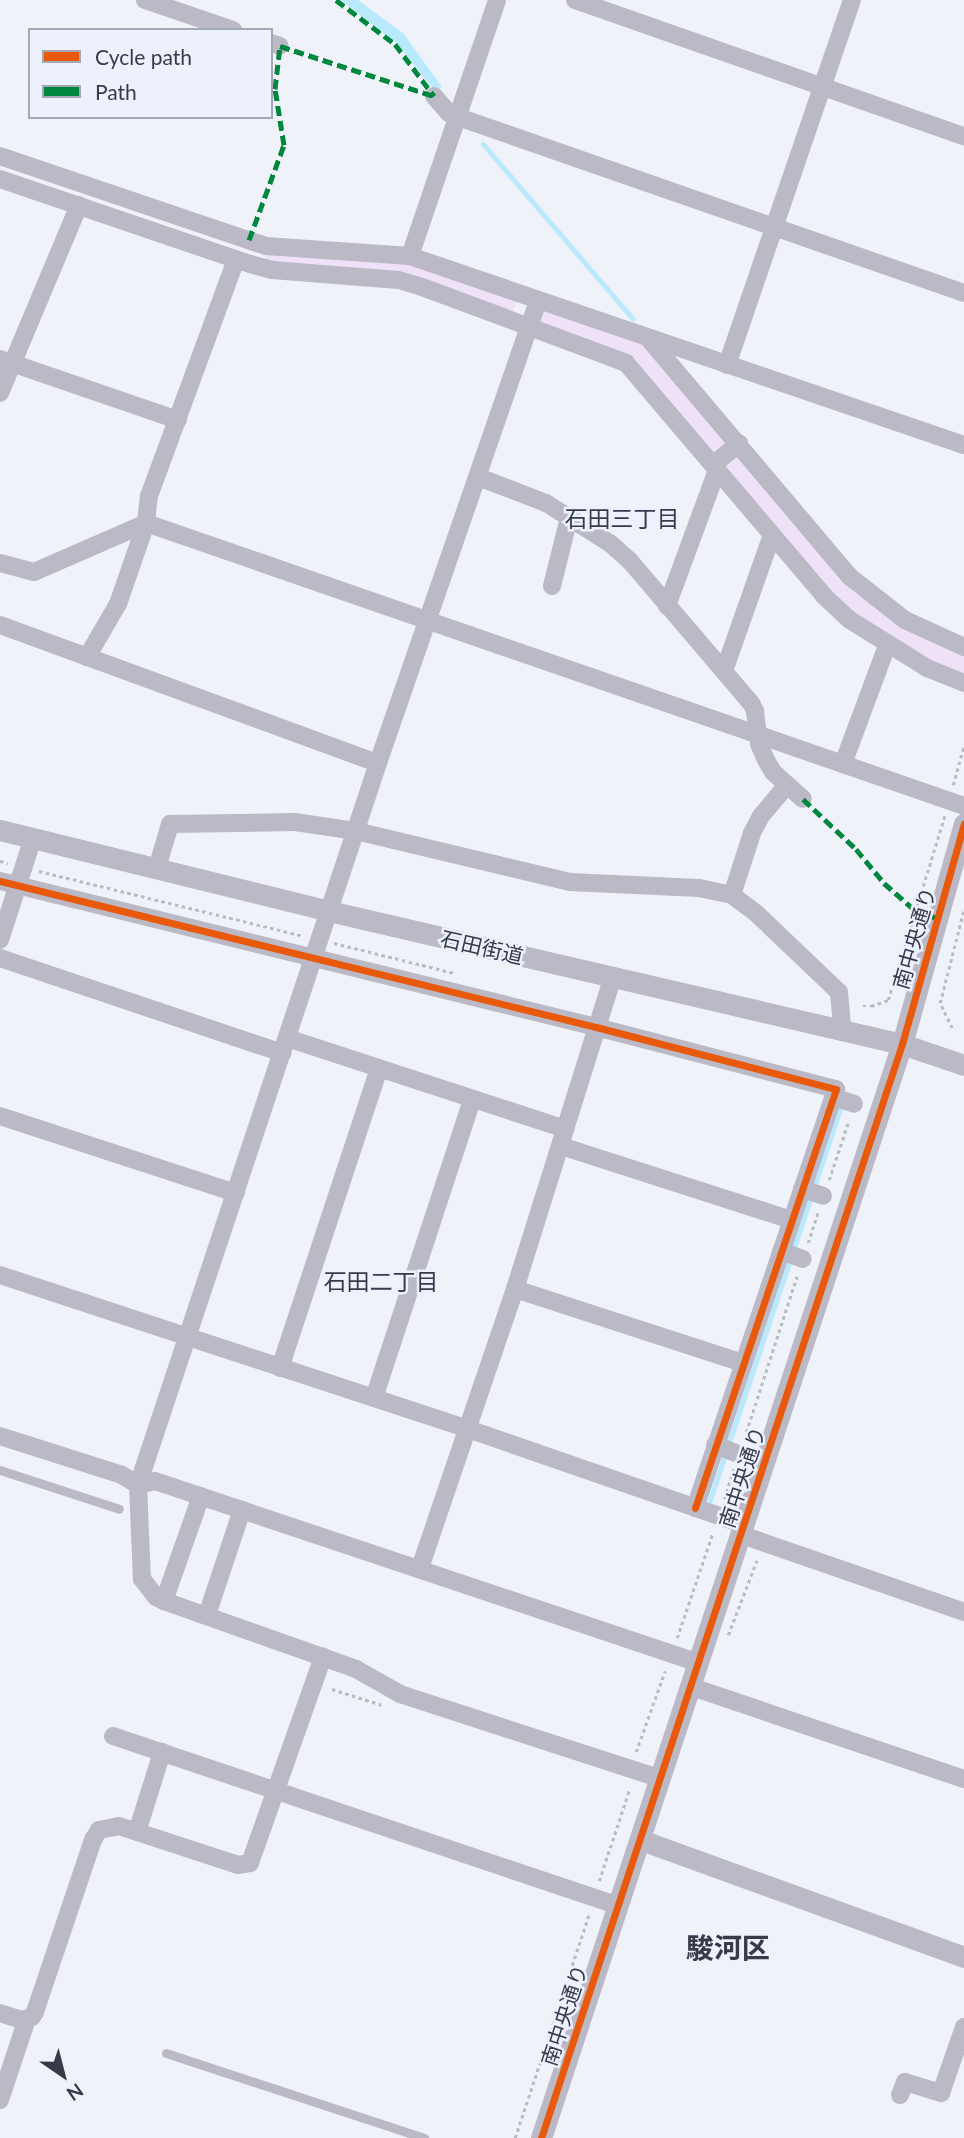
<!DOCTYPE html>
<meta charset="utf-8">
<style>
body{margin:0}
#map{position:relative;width:964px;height:2138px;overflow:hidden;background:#f0f2f9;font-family:Lato,"Noto Sans JP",sans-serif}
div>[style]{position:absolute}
.green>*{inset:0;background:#eee1f8}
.water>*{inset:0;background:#b9e9fc}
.stream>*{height:5px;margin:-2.5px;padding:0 2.5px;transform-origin:2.5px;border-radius:2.5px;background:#b9e9fc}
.path>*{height:2.5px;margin-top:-1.25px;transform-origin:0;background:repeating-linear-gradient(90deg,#babac3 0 3.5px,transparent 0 7px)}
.service>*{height:9px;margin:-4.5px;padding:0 4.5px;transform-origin:4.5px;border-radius:4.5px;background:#bab9c5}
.minor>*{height:18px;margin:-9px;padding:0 9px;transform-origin:9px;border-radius:9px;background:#bab9c5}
.tertiary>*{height:21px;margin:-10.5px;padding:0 10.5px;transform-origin:10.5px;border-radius:10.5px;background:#bab9c5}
.quiet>*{height:5px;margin-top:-2.5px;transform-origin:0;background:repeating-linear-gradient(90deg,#00873e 0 10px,transparent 0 15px)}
.cycleway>*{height:7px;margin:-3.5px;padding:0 3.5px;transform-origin:3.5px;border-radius:3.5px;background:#e8590c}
span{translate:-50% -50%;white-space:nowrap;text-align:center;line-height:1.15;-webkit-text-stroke:5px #ecf1fd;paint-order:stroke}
.street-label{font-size:21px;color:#373b48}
.neighbourhood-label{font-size:23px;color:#373b48}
.district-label{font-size:28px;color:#373b48;font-weight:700}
.legend{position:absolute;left:28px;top:28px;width:245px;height:91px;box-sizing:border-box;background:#ecf1fd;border:2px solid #a4a8b5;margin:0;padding:9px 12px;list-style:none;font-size:21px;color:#373b48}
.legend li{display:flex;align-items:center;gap:14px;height:35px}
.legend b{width:35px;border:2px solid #a4a8b5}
.north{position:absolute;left:28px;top:2040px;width:70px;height:70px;-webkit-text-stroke:5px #ecf1fd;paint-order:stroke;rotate:145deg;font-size:19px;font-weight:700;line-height:28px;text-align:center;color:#373b48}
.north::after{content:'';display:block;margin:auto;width:24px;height:32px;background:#373b48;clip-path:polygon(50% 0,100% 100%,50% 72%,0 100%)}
</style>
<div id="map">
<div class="green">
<div style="clip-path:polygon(267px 252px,399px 259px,512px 296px,517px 302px,513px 311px,508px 312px,412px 278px,265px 262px)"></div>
<div style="clip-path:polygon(545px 308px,644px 343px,727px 439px,727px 446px,719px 453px,713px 453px,705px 446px,630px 355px,538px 323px,539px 310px)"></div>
<div style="clip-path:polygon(739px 455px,842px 576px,964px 653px,964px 675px,948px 670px,870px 628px,830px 593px,724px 467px,725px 460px)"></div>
</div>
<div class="water">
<div style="clip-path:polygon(341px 0,358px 0,403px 33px,442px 87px,436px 92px,397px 43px)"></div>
</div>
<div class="stream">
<div style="left:483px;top:144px;width:230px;rotate:49.4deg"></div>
<div style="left:709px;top:1503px;width:417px;rotate:-71.6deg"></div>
</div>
<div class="path">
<div style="left:953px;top:785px;width:41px;rotate:-74.6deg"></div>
<div style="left:0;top:861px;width:8px;rotate:14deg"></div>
<div style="left:39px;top:871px;width:273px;rotate:13.8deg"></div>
<div style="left:334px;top:943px;width:124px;rotate:14deg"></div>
<div style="left:863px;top:1006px;width:8px"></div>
<div style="left:871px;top:1006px;width:18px;rotate:-19deg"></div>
<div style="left:888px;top:1000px;width:194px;rotate:-72.9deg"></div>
<div style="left:952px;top:1028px;width:28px;rotate:-116deg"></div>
<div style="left:940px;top:1003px;width:97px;rotate:-75.7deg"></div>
<div style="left:829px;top:1180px;width:63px;rotate:-71.6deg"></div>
<div style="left:808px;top:1243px;width:32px;rotate:-72deg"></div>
<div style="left:744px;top:1439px;width:171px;rotate:-72deg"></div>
<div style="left:724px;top:1499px;width:32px;rotate:-72deg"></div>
<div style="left:728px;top:1635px;width:80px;rotate:-68.9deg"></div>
<div style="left:677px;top:1638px;width:112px;rotate:-71.2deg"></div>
<div style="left:332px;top:1689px;width:52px;rotate:17.7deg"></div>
<div style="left:636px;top:1752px;width:86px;rotate:-70.3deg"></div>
<div style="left:599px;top:1881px;width:98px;rotate:-71.6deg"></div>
<div style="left:515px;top:2138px;width:236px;rotate:-71.7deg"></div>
</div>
<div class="service">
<div style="left:0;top:1470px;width:125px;rotate:18.1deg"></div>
<div style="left:166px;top:2053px;width:272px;rotate:18.2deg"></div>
</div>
<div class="minor">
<div style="left:145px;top:0;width:93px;rotate:18.8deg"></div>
<div style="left:575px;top:0;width:412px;rotate:19.3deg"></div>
<div style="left:271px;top:43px;width:9px;rotate:18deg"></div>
<div style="left:434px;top:96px;width:23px;rotate:49deg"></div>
<div style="left:449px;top:113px;width:10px;rotate:24deg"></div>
<div style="left:458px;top:117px;width:536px;rotate:19.18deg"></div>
<div style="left:0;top:156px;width:281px;rotate:18.7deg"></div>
<div style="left:266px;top:246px;width:144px;rotate:4deg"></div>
<div style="left:410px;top:256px;width:585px;rotate:18.84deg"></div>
<div style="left:0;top:179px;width:264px;rotate:18.8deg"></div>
<div style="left:250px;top:264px;width:23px;rotate:15deg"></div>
<div style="left:272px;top:270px;width:127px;rotate:4.5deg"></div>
<div style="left:399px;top:280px;width:24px;rotate:17deg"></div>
<div style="left:422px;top:287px;width:218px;rotate:20.4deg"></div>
<div style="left:626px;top:363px;width:306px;rotate:49.6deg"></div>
<div style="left:824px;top:596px;width:35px;rotate:43deg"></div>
<div style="left:850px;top:620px;width:91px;rotate:31.9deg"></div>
<div style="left:927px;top:668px;width:40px;rotate:22deg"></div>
<div style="left:410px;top:256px;width:270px;rotate:-71.2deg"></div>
<div style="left:648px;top:338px;width:312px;rotate:49.8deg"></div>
<div style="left:849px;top:576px;width:71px;rotate:38.2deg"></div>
<div style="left:905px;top:620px;width:65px;rotate:24.6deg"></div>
<div style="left:0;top:359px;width:188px;rotate:18.9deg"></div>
<div style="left:727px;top:365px;width:386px;rotate:-71.1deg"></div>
<div style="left:0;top:393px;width:204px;rotate:-67.2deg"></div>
<div style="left:713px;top:465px;width:34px;rotate:-40deg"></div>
<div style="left:478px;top:477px;width:73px;rotate:20.9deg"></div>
<div style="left:546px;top:503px;width:77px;rotate:32.2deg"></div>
<div style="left:611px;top:544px;width:25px;rotate:42deg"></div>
<div style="left:630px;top:561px;width:187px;rotate:49.6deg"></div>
<div style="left:751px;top:703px;width:9px;rotate:63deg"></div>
<div style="left:755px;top:711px;width:33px;rotate:83deg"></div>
<div style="left:759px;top:744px;width:17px;rotate:66deg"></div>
<div style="left:766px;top:760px;width:14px;rotate:60deg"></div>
<div style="left:773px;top:772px;width:40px;rotate:42deg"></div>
<div style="left:0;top:563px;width:35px;rotate:15deg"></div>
<div style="left:34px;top:572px;width:122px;rotate:-23.6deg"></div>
<div style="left:146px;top:523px;width:866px;rotate:19.08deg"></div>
<div style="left:552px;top:586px;width:70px;rotate:-76deg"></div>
<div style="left:667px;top:606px;width:145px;rotate:-69.8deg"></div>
<div style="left:0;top:625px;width:402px;rotate:20.1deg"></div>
<div style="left:87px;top:657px;width:61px;rotate:-59.7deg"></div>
<div style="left:118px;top:604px;width:86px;rotate:-70.9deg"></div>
<div style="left:146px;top:523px;width:27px;rotate:-84deg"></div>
<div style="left:149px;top:496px;width:252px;rotate:-69.8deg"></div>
<div style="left:724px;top:671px;width:144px;rotate:-70.6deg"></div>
<div style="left:843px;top:764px;width:126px;rotate:-69.6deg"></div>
<div style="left:157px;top:868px;width:46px;rotate:-73.5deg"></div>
<div style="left:170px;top:824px;width:125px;rotate:-0.9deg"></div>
<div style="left:295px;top:822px;width:62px;rotate:8.4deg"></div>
<div style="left:356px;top:831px;width:220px;rotate:13.4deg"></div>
<div style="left:570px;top:882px;width:129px;rotate:2.7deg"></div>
<div style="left:699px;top:888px;width:34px;rotate:12deg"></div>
<div style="left:732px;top:895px;width:31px;rotate:37deg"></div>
<div style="left:757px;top:914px;width:113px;rotate:43.6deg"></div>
<div style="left:839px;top:992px;width:38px;rotate:85deg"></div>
<div style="left:0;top:881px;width:614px;rotate:13.76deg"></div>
<div style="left:596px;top:1027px;width:248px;rotate:14.5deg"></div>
<div style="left:836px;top:1089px;width:442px;rotate:108.6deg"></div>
<div style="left:732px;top:895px;width:65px;rotate:-72.1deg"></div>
<div style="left:752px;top:833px;width:19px;rotate:-62deg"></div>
<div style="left:761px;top:816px;width:40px;rotate:-50deg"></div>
<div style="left:0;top:940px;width:107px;rotate:-72.1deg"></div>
<div style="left:0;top:958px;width:298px;rotate:18.6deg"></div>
<div style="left:287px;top:1038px;width:293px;rotate:18.1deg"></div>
<div style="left:833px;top:1097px;width:22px;rotate:18deg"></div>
<div style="left:0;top:1116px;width:248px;rotate:18.1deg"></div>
<div style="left:561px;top:1146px;width:242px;rotate:17.8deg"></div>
<div style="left:802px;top:1189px;width:22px;rotate:18deg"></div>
<div style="left:781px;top:1251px;width:23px;rotate:20deg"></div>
<div style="left:0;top:1275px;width:493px;rotate:18.2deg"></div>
<div style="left:468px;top:1429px;width:293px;rotate:19.1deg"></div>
<div style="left:515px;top:1289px;width:240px;rotate:18deg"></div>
<div style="left:280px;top:1368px;width:315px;rotate:-71.7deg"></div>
<div style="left:374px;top:1398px;width:314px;rotate:-71.8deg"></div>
<div style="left:0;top:1436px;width:128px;rotate:17.7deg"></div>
<div style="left:122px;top:1475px;width:19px;rotate:32deg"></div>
<div style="left:138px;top:1485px;width:94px;rotate:87.6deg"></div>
<div style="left:142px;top:1579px;width:23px;rotate:52deg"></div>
<div style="left:156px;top:1597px;width:9px;rotate:27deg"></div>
<div style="left:164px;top:1601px;width:204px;rotate:19.5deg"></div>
<div style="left:356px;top:1669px;width:51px;rotate:29.6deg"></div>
<div style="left:400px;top:1694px;width:274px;rotate:18deg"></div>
<div style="left:715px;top:1445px;width:26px;rotate:21deg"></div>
<div style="left:138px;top:1485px;width:761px;rotate:-71.61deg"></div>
<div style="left:378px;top:763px;width:489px;rotate:-70.9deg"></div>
<div style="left:138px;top:1485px;width:17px;rotate:-13deg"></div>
<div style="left:155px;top:1481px;width:574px;rotate:18.5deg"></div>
<div style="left:742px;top:1535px;width:235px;rotate:19.1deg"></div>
<div style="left:420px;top:1568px;width:295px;rotate:-71.2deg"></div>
<div style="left:515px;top:1289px;width:327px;rotate:-72.6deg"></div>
<div style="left:164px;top:1601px;width:111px;rotate:-70.6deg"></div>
<div style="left:207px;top:1615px;width:111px;rotate:-71.6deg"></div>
<div style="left:692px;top:1687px;width:287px;rotate:18.7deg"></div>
<div style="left:113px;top:1736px;width:534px;rotate:18.57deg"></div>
<div style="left:137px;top:1832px;width:84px;rotate:-72.6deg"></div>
<div style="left:0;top:2013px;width:22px;rotate:18deg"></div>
<div style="left:21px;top:2020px;width:11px;rotate:-15deg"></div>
<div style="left:32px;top:2017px;width:6px;rotate:-59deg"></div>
<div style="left:35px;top:2012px;width:182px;rotate:-71.4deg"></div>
<div style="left:93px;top:1840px;width:12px;rotate:-59deg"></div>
<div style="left:99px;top:1830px;width:20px;rotate:-11deg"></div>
<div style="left:119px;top:1826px;width:125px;rotate:18.1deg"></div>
<div style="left:238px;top:1865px;width:12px;rotate:-9deg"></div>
<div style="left:250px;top:1863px;width:219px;rotate:-70.5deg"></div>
<div style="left:900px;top:2095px;width:14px;rotate:-69deg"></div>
<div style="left:905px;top:2082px;width:38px;rotate:17deg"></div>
<div style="left:941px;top:2093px;width:70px;rotate:-70.8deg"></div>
<div style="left:0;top:2100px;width:85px;rotate:-71.6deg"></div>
</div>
<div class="tertiary">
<div style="left:0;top:830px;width:339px;rotate:13.8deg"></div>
<div style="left:329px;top:911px;width:588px;rotate:13.07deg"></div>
<div style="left:902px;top:1044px;width:65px;rotate:18.7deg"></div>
<div style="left:641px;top:1840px;width:344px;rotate:19.9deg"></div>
<div style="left:541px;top:2138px;width:1152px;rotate:-71.74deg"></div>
<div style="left:902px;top:1044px;width:229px;rotate:-74.3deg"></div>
</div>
<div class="quiet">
<div style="left:336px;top:0;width:74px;rotate:36.7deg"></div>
<div style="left:395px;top:44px;width:65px;rotate:53.1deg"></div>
<div style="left:249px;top:240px;width:101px;rotate:-69.8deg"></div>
<div style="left:284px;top:145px;width:57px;rotate:-99.1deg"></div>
<div style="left:275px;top:89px;width:43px;rotate:-83.4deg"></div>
<div style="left:280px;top:46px;width:162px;rotate:18deg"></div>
<div style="left:803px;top:799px;width:73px;rotate:43.3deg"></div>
<div style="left:856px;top:849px;width:44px;rotate:50.5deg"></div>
<div style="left:884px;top:883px;width:44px;rotate:41.3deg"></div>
<div style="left:917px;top:912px;width:22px;rotate:16deg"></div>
</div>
<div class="cycleway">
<div style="left:0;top:881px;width:614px;rotate:13.76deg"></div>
<div style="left:596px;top:1027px;width:248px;rotate:14.5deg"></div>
<div style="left:836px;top:1089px;width:442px;rotate:108.6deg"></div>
<div style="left:541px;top:2138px;width:1152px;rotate:-71.74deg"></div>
<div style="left:902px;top:1044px;width:229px;rotate:-74.3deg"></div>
</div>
<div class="street-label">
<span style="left:914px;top:938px;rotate:-74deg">南中央通り</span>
<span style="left:482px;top:947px;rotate:13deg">石田街道</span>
<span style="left:742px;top:1477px;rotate:-72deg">南中央通り</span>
<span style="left:564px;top:2015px;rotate:-72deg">南中央通り</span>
</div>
<div class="neighbourhood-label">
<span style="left:622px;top:518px">石田三丁目</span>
<span style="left:381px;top:1281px">石田二丁目</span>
</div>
<div class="district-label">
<span style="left:728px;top:1947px">駿河区</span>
</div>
<ul class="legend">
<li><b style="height:9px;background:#e8590c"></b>Cycle path</li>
<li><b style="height:9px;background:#00873e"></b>Path</li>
</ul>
<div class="north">N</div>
</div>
